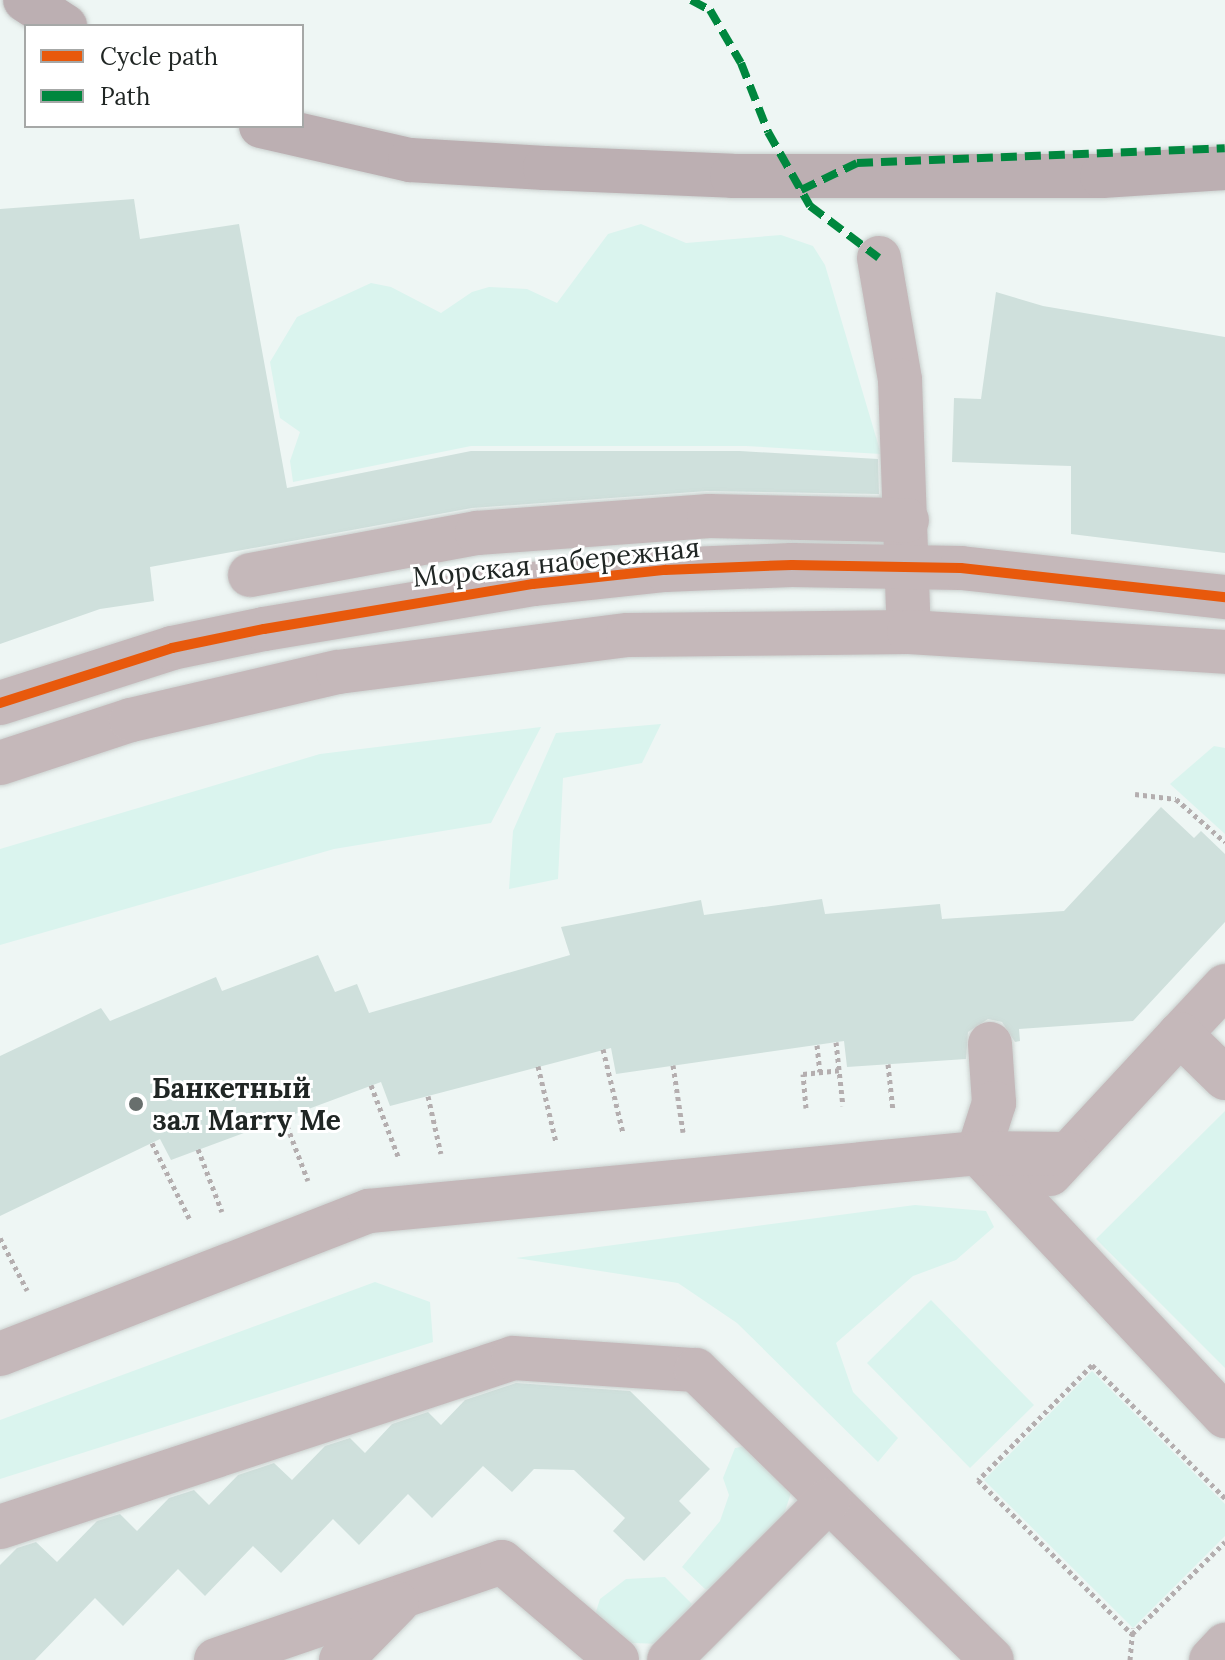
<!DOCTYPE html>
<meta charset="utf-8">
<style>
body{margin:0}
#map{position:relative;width:1225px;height:1660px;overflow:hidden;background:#eef6f4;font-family:Lora,serif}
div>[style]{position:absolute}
.green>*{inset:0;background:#daf4ee}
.building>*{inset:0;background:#cfe0dc}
.path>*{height:5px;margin-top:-2.5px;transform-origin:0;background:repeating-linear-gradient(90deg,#b4aeaf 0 4px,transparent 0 8px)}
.roads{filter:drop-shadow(0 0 2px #cad0ce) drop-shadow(0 0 2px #cad0ce)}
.minor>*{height:44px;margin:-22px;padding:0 22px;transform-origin:22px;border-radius:22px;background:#c5b8ba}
.major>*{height:44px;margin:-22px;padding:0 22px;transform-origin:22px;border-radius:22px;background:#bcafb2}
.quiet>*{height:8px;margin-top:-4px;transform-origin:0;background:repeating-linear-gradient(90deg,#00873e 0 16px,transparent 0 24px)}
.cycleway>*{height:10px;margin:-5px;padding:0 5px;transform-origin:5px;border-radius:5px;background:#e8590c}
.dots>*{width:22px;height:22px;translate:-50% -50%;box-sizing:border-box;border:4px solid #fff;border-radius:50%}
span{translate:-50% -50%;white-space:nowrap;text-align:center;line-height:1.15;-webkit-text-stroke:6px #fff;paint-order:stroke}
.street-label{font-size:28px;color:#202624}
.poi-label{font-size:28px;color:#202624;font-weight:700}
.left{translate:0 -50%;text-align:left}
.legend{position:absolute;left:24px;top:24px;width:280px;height:104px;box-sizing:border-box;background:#fff;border:2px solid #a6a8a7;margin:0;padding:10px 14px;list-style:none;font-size:24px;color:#202624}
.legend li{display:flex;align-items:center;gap:16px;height:40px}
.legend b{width:40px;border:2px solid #a6a8a7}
</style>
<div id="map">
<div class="green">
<div style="clip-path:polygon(641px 224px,686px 243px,781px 235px,813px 246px,825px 265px,881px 454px,746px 446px,471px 446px,293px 482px,290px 461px,300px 432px,280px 418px,270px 362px,297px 317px,371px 283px,391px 287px,441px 313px,472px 292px,489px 287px,527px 289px,557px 303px,608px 234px)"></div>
<div style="clip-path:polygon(661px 724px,642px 763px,563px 778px,558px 879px,509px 889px,513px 831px,556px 733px)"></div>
<div style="clip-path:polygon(541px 727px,491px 823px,334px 849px,0 945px,0 849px,320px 754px)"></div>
<div style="clip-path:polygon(1214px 746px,1225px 748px,1225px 834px,1170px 784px)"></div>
<div style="clip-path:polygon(1225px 1111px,1225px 1368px,1096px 1239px)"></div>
<div style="clip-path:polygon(915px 1205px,986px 1211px,994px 1227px,956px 1260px,913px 1276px,836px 1343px,853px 1392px,898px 1438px,878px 1462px,737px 1323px,678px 1283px,516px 1258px)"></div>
<div style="clip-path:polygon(375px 1282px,430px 1302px,433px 1342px,0 1479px,0 1420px)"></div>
<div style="clip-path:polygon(931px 1300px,1034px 1405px,970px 1468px,867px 1363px)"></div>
<div style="clip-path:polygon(1092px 1371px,1225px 1504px,1225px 1536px,1133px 1628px,984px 1480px)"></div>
<div style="clip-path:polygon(752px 1445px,791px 1493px,783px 1517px,714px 1587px,705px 1589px,682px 1567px,720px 1521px,729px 1495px,723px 1478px,735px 1448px)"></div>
<div style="clip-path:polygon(665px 1577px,692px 1604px,663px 1644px,632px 1643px,595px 1615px,600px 1599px,626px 1579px)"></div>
</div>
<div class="building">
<div style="clip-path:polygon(134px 199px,140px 239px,239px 224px,287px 488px,471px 451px,740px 451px,878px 459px,879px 494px,707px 491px,472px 508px,150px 567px,154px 601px,100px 609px,0 644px,0 209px)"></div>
<div style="clip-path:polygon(996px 292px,1043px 306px,1225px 337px,1225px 553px,1071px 534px,1071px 466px,952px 462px,954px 398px,981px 399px)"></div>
<div style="clip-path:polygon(1161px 807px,1194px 838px,1201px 831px,1225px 854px,1225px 922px,1133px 1021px,1019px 1029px,1020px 1041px,1015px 1042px,1002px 1022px,988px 1019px,968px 1032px,966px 1059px,847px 1067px,844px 1041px,616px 1074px,611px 1048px,390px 1106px,381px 1082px,171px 1160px,160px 1139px,0 1216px,0 1056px,101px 1008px,110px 1021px,216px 977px,222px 991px,318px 955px,335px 992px,357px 984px,369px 1013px,570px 955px,561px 927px,701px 900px,704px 915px,822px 899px,825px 914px,940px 904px,942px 919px,1064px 911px)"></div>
<div style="clip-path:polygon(516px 1383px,630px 1391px,710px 1469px,679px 1501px,691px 1513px,644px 1561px,613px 1531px,625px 1518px,574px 1470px,534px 1469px,512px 1492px,483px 1466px,432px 1518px,408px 1494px,359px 1545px,333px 1519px,281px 1573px,253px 1546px,205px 1596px,178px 1569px,123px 1626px,95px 1598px,35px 1660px,0 1660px,0 1565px,17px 1548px,36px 1542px,57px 1562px,97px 1521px,120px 1514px,137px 1531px,169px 1498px,194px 1490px,209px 1505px,238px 1475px,274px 1463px,292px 1480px,325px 1446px,350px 1438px,365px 1453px,392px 1424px,428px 1412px,441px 1425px,465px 1400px)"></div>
</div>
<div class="path">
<div style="left:1135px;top:794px;width:41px;rotate:7deg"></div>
<div style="left:1176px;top:799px;width:65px;rotate:41.3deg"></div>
<div style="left:836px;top:1042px;width:64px;rotate:83.8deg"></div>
<div style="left:817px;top:1045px;width:27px;rotate:84deg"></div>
<div style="left:603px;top:1049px;width:86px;rotate:76.6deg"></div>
<div style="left:888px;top:1064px;width:47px;rotate:83.9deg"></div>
<div style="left:673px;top:1065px;width:68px;rotate:81.5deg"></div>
<div style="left:538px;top:1066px;width:78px;rotate:76.7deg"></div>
<div style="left:371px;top:1085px;width:76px;rotate:69.2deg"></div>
<div style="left:428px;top:1096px;width:59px;rotate:77.4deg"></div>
<div style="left:806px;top:1108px;width:34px;rotate:-95deg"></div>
<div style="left:803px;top:1074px;width:36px;rotate:-6deg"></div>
<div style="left:284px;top:1118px;width:67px;rotate:69.1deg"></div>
<div style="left:152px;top:1143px;width:84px;rotate:63.7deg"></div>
<div style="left:198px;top:1149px;width:67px;rotate:69.1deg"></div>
<div style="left:0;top:1238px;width:59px;rotate:62.6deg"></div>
<div style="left:1225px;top:1498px;width:188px;rotate:-135deg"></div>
<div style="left:1092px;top:1365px;width:162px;rotate:134.7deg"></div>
<div style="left:978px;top:1480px;width:218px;rotate:45deg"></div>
<div style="left:1132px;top:1634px;width:131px;rotate:-44.7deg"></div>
<div style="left:1130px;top:1660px;width:32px;rotate:-85deg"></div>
</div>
<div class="roads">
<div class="minor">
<div style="left:879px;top:258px;width:124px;rotate:80.2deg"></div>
<div style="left:900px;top:380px;width:252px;rotate:88deg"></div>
<div style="left:250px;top:575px;width:231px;rotate:-10.5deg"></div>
<div style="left:477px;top:533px;width:233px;rotate:-4.2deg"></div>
<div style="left:709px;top:516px;width:198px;rotate:1.2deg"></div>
<div style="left:0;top:703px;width:181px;rotate:-17.7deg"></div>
<div style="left:172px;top:648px;width:94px;rotate:-11.7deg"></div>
<div style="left:264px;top:629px;width:273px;rotate:-9.5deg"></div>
<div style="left:533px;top:584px;width:133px;rotate:-6.1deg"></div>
<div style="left:665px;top:570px;width:127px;rotate:-2.3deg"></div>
<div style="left:792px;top:565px;width:169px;rotate:1deg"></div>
<div style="left:961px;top:568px;width:266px;rotate:6.3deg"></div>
<div style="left:0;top:763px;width:138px;rotate:-18.2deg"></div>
<div style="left:131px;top:720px;width:212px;rotate:-13.1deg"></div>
<div style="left:338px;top:672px;width:292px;rotate:-7.3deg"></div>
<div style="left:628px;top:635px;width:281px;rotate:-0.6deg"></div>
<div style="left:909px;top:632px;width:317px;rotate:3.6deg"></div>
<div style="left:1180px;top:1034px;width:66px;rotate:-46.8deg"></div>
<div style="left:990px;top:1044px;width:59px;rotate:86.1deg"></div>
<div style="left:994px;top:1103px;width:52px;rotate:107.7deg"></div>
<div style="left:978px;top:1153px;width:361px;rotate:46.8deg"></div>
<div style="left:1050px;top:1174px;width:191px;rotate:-47.1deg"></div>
<div style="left:1180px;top:1034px;width:63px;rotate:44.4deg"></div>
<div style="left:0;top:1354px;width:396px;rotate:-21.2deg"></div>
<div style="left:369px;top:1211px;width:612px;rotate:-5.44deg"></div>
<div style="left:978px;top:1153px;width:90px;rotate:0.6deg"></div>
<div style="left:0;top:1527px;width:540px;rotate:-18.23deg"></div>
<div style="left:513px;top:1358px;width:183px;rotate:3.8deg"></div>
<div style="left:696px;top:1370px;width:414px;rotate:44.4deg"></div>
<div style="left:216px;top:1660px;width:302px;rotate:-18.9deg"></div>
<div style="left:502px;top:1562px;width:151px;rotate:40.4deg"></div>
<div style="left:341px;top:1660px;width:80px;rotate:-45.5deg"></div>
<div style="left:669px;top:1660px;width:226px;rotate:-45deg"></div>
<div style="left:1211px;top:1660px;width:21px;rotate:-47deg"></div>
</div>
<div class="major">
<div style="left:25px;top:0;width:48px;rotate:33deg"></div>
<div style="left:261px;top:126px;width:153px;rotate:12.9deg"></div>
<div style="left:410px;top:160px;width:135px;rotate:3.4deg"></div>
<div style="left:545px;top:168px;width:187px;rotate:2.4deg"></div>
<div style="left:732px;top:176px;width:370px"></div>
<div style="left:1102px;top:176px;width:123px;rotate:-3.7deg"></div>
</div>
</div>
<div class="quiet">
<div style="left:691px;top:0;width:21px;rotate:28deg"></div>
<div style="left:710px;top:10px;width:61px;rotate:59.7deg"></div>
<div style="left:741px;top:63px;width:74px;rotate:68.6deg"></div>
<div style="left:768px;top:132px;width:85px;rotate:60.4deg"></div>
<div style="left:810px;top:206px;width:86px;rotate:37deg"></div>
<div style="left:801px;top:190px;width:62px;rotate:-25.7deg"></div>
<div style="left:857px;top:163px;width:368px;rotate:-2.3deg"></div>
</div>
<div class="cycleway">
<div style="left:0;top:703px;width:181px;rotate:-17.7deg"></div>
<div style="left:172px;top:648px;width:94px;rotate:-11.7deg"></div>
<div style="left:264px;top:629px;width:273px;rotate:-9.5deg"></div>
<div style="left:533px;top:584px;width:133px;rotate:-6.1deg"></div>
<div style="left:665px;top:570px;width:127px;rotate:-2.3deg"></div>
<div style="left:792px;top:565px;width:169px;rotate:1deg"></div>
<div style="left:961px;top:568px;width:266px;rotate:6.3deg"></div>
</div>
<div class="dots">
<div style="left:136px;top:1104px;background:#686f6d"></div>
</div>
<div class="street-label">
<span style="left:556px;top:562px;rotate:-6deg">Морская набережная</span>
</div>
<div class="poi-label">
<span class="left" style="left:152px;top:1104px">Банкетный<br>зал Marry Me</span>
</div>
<ul class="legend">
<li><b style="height:10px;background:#e8590c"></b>Cycle path</li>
<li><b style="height:10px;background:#00873e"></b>Path</li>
</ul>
</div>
